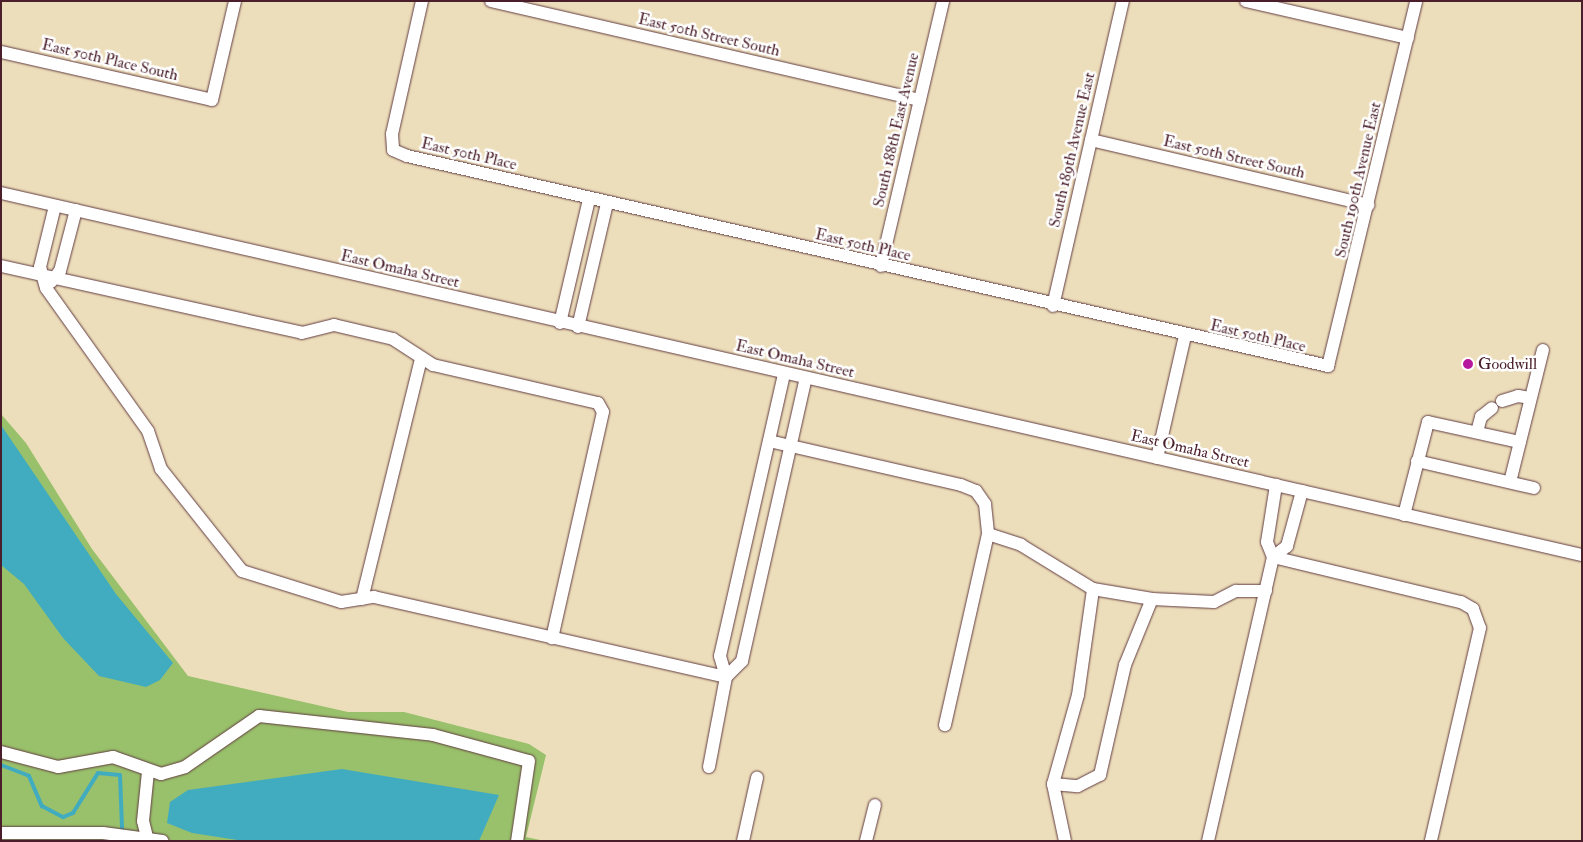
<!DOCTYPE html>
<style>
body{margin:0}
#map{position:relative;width:1583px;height:842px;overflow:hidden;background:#eddebb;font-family:"IM FELL Double Pica",serif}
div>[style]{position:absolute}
.green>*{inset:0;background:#99c06b}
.water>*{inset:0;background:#41acc0}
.stream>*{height:4px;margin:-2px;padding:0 2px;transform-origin:2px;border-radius:2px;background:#41acc0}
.roads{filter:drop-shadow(0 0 1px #623c41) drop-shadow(0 0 1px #623c41)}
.minor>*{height:12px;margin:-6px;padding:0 6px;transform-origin:6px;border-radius:6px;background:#fff}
.dots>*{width:14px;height:14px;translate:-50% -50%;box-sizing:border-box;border:2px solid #fff;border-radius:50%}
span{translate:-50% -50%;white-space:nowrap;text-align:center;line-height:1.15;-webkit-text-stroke:5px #fff;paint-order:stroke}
.street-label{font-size:16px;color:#4a1f2b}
.poi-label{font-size:16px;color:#4a1f2b}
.left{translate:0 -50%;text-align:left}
.frame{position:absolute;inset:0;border:2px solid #4a1f2b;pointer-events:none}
</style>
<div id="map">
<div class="green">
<div style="clip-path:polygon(1px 414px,26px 443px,92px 549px,188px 676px,348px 712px,404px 712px,529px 744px,546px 755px,526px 837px,545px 841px,1px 841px)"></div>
</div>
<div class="water">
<div style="clip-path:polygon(1px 425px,116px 594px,173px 663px,160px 680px,146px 687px,99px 676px,63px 638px,24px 584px,1px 565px)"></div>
<div style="clip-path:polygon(342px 769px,499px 795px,479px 841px,244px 841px,192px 833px,167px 823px,170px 802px,188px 790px)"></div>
</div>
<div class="stream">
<div style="left:1px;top:765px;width:30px;rotate:21deg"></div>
<div style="left:29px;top:776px;width:33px;rotate:67deg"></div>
<div style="left:42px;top:806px;width:24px;rotate:28deg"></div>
<div style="left:63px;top:817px;width:11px;rotate:-22deg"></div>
<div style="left:73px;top:813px;width:47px;rotate:-58deg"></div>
<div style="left:98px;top:773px;width:22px;rotate:5deg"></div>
<div style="left:120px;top:775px;width:53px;rotate:87.8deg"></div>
</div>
<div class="roads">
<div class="minor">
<div style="left:422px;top:1px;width:136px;rotate:102.7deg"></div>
<div style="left:392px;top:134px;width:16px;rotate:86deg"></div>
<div style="left:393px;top:150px;width:15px;rotate:23deg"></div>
<div style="left:407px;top:156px;width:945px;rotate:12.84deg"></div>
<div style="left:1328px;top:366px;width:375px;rotate:-76.4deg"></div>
<div style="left:491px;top:1px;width:440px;rotate:13deg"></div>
<div style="left:1246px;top:1px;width:166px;rotate:12.9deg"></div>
<div style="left:1px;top:52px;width:216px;rotate:12.8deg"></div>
<div style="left:212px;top:100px;width:102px;rotate:-76.9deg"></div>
<div style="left:1091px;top:140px;width:285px;rotate:13.2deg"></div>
<div style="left:1px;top:193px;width:1622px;rotate:12.9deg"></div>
<div style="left:55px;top:206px;width:63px;rotate:103.8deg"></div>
<div style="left:40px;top:267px;width:22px;rotate:74deg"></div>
<div style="left:46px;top:288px;width:176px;rotate:54.5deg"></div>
<div style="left:148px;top:431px;width:40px;rotate:71.1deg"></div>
<div style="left:161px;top:469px;width:130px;rotate:51.5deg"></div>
<div style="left:242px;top:571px;width:104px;rotate:17.4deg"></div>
<div style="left:341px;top:602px;width:33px;rotate:-9deg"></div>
<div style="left:374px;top:597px;width:361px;rotate:12.8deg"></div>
<div style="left:726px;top:677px;width:23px;rotate:-45deg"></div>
<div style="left:742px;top:661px;width:290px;rotate:-77.3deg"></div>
<div style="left:1px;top:266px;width:308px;rotate:12.5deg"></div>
<div style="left:302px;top:333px;width:33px;rotate:-14deg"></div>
<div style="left:334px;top:325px;width:61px;rotate:13.3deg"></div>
<div style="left:393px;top:339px;width:48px;rotate:33deg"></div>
<div style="left:433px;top:365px;width:169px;rotate:13deg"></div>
<div style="left:598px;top:403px;width:10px;rotate:61deg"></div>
<div style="left:603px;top:412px;width:232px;rotate:102.7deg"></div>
<div style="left:881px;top:266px;width:272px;rotate:-76.8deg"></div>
<div style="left:51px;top:282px;width:14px;rotate:-51deg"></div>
<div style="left:60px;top:271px;width:63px;rotate:-75.3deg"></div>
<div style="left:1053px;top:306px;width:313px;rotate:-77.1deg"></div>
<div style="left:560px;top:323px;width:127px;rotate:-76.8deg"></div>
<div style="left:578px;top:327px;width:127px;rotate:-76.8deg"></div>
<div style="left:1502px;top:401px;width:17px;rotate:-17deg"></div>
<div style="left:1518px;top:396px;width:12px;rotate:9deg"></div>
<div style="left:1477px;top:432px;width:16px;rotate:-75deg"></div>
<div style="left:1481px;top:417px;width:14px;rotate:-39deg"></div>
<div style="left:769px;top:441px;width:197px;rotate:12.9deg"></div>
<div style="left:961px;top:485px;width:16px;rotate:22deg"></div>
<div style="left:976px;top:491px;width:16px;rotate:55deg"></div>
<div style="left:985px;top:504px;width:30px;rotate:84deg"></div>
<div style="left:988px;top:534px;width:196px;rotate:102.7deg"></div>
<div style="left:1157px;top:458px;width:125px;rotate:-77.1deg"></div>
<div style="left:1417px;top:461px;width:120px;rotate:13deg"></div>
<div style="left:1510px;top:482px;width:136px;rotate:-76deg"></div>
<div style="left:1404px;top:515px;width:96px;rotate:-75.5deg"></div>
<div style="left:1428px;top:422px;width:94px;rotate:12.3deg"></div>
<div style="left:988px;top:534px;width:35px;rotate:18deg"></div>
<div style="left:1021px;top:545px;width:84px;rotate:31.4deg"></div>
<div style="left:1093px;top:589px;width:60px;rotate:9.6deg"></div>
<div style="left:1152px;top:599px;width:62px;rotate:2.8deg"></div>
<div style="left:1214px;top:602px;width:25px;rotate:-27deg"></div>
<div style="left:1236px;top:591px;width:30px"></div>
<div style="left:1273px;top:557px;width:193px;rotate:13.5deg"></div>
<div style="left:1461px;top:602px;width:14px;rotate:30deg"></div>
<div style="left:1473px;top:609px;width:20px;rotate:70deg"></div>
<div style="left:1480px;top:628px;width:219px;rotate:103deg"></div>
<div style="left:1273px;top:557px;width:18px;rotate:-38deg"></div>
<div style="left:1287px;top:546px;width:57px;rotate:-74.7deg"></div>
<div style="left:362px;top:599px;width:248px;rotate:-76.2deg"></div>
<div style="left:1px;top:752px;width:59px;rotate:14.7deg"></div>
<div style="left:58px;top:767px;width:56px;rotate:-10.3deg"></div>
<div style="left:113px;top:757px;width:51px;rotate:19.5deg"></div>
<div style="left:161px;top:774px;width:25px;rotate:-16deg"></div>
<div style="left:185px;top:767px;width:90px;rotate:-34.6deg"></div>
<div style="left:259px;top:716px;width:175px;rotate:6.2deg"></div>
<div style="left:433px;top:735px;width:99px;rotate:15.2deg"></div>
<div style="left:529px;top:761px;width:81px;rotate:98.5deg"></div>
<div style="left:709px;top:767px;width:92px;rotate:-79.3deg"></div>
<div style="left:726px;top:677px;width:22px;rotate:-106deg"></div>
<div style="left:720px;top:656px;width:289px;rotate:-77.2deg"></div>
<div style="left:1053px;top:784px;width:25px;rotate:5deg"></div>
<div style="left:1078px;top:786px;width:25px;rotate:-27deg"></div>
<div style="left:1100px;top:775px;width:113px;rotate:-77.2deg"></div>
<div style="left:1125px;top:665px;width:71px;rotate:-67.8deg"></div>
<div style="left:1px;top:833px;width:102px"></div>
<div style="left:103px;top:833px;width:60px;rotate:7.7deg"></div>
<div style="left:147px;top:837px;width:16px;rotate:-104deg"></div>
<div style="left:143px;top:821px;width:49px;rotate:-84.2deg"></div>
<div style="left:743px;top:841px;width:65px;rotate:-77.5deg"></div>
<div style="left:866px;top:841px;width:37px;rotate:-76deg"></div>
<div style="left:1065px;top:841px;width:58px;rotate:-101.9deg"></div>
<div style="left:1053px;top:784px;width:92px;rotate:-74.3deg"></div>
<div style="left:1078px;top:695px;width:107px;rotate:-81.9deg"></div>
<div style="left:1208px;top:841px;width:291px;rotate:-77.1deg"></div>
<div style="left:1273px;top:557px;width:16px;rotate:-112deg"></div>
<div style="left:1267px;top:542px;width:58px;rotate:-81deg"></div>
</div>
</div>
<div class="dots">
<div style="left:1468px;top:364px;background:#b5179e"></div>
</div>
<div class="street-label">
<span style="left:709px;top:35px;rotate:13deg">East 50th Street South</span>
<span style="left:110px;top:60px;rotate:13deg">East 50th Place South</span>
<span style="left:896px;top:130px;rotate:-77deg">South 188th East Avenue</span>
<span style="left:1072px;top:150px;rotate:-77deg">South 189th Avenue East</span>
<span style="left:469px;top:154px;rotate:13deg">East 50th Place</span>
<span style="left:1234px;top:157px;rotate:13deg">East 50th Street South</span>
<span style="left:1358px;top:180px;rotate:-77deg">South 190th Avenue East</span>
<span style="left:863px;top:245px;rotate:13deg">East 50th Place</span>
<span style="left:400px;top:269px;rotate:13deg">East Omaha Street</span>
<span style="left:1258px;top:336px;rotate:13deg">East 50th Place</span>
<span style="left:795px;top:359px;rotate:13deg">East Omaha Street</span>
<span style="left:1190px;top:449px;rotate:13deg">East Omaha Street</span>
</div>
<div class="poi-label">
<span class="left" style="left:1478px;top:364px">Goodwill</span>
</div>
<div class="frame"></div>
</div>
